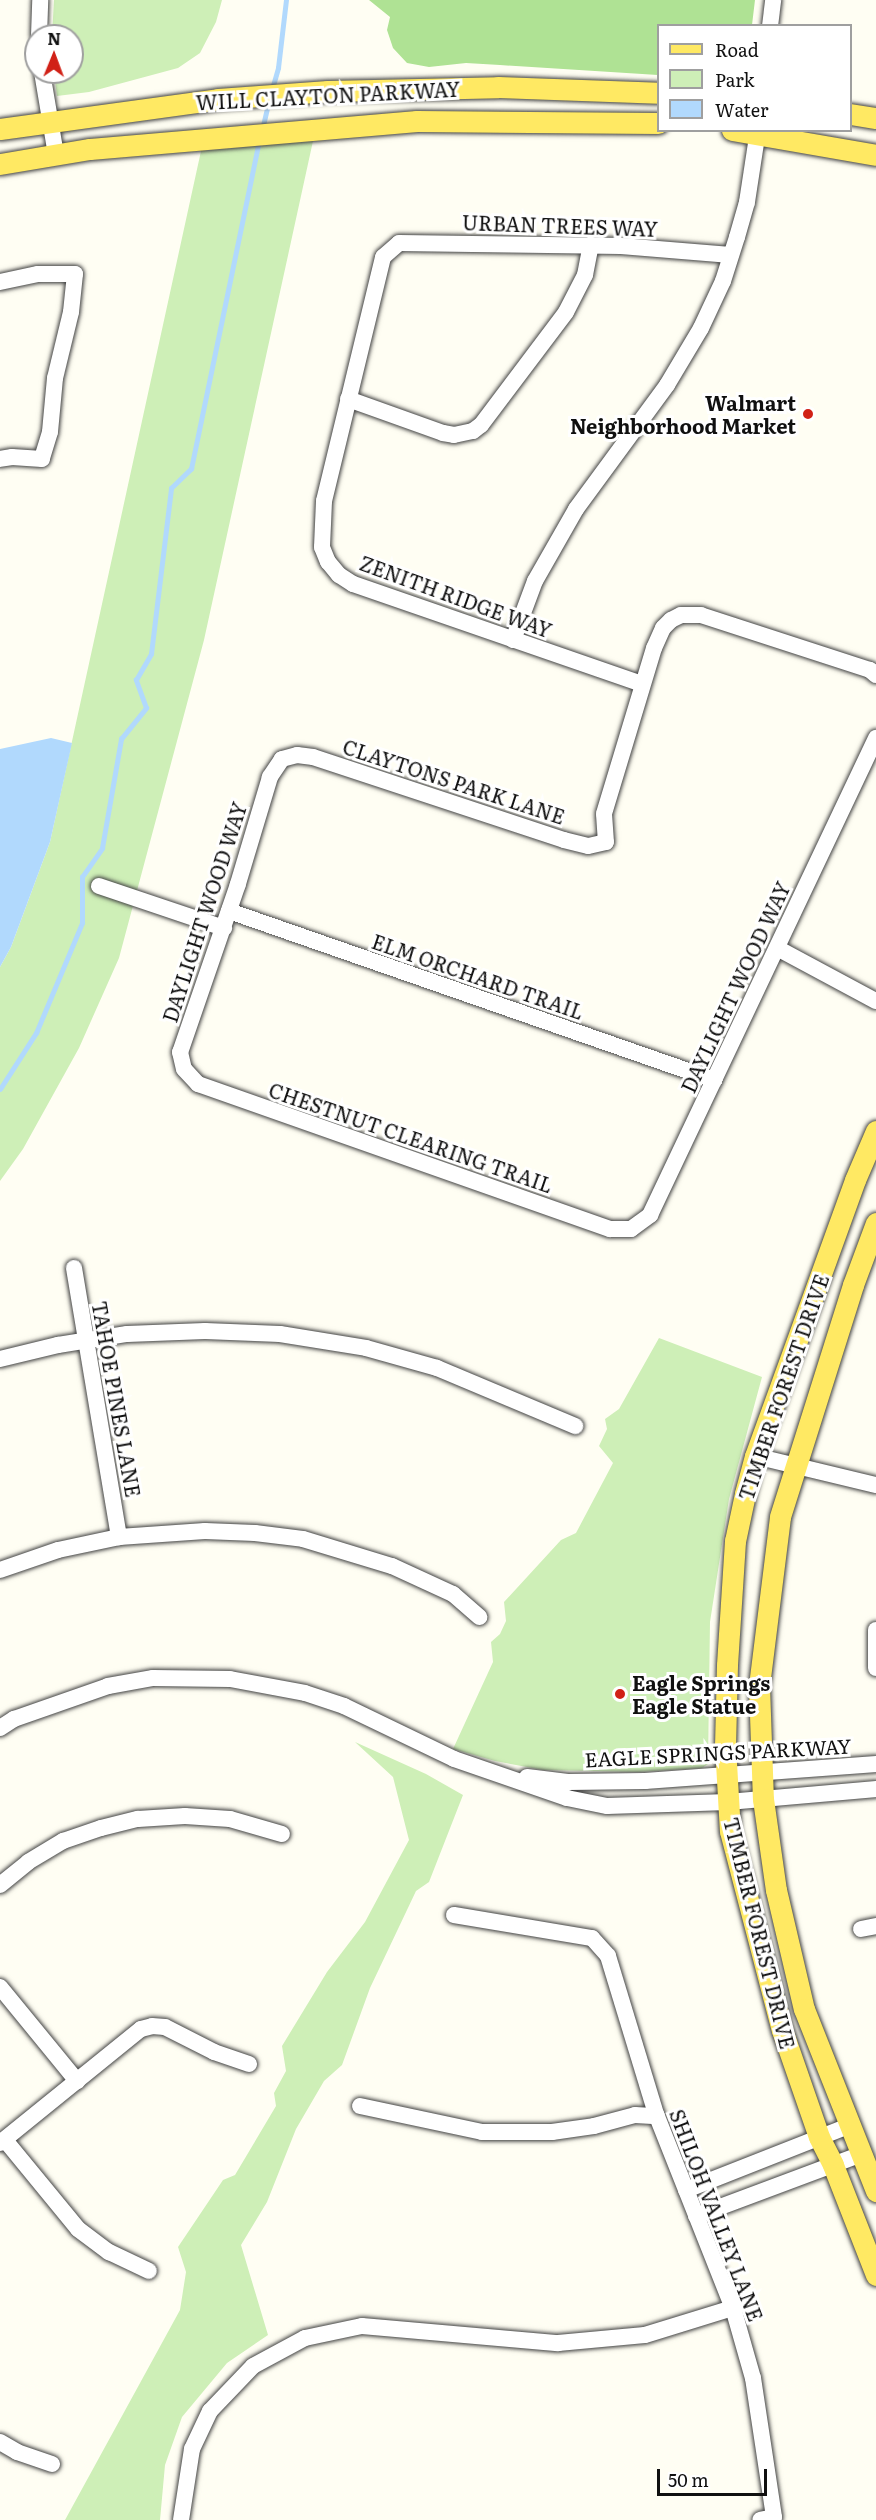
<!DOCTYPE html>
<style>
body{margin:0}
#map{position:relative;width:876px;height:2520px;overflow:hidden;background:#fffef3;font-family:Literata,serif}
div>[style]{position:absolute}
.green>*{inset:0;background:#ceefb7}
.forest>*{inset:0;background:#afe294}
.water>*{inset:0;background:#b1d9fd}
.stream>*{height:4.5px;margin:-2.25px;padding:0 2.25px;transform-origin:2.25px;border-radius:2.25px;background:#b1d9fd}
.roads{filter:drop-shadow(0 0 2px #434343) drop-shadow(0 0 2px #434343)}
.minor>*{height:16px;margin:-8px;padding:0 8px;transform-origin:8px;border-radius:8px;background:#fff}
.major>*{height:21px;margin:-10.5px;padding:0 10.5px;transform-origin:10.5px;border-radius:10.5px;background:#ffe963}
.dots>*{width:16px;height:16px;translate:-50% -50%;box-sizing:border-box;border:3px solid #fff;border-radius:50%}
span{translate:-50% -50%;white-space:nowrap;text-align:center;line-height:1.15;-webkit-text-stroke:6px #fff;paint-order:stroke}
.street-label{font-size:20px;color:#101010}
.poi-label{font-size:20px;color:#101010;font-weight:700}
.right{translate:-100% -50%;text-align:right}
.left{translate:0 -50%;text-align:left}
.legend{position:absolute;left:657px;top:24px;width:195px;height:108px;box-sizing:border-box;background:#fff;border:2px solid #9f9f9f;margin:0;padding:8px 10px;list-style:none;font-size:18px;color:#101010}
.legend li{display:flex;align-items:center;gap:12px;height:30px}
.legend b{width:30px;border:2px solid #9f9f9f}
.north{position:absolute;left:24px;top:24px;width:60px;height:60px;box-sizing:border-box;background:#fff;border:2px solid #9f9f9f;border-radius:50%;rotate:1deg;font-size:16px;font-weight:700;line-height:24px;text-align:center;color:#101010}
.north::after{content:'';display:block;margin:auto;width:21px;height:27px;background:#d12117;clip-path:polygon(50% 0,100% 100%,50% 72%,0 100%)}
.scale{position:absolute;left:657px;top:2469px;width:110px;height:27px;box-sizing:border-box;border:3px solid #101010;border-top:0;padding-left:8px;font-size:18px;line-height:21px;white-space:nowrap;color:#101010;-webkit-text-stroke:4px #fff;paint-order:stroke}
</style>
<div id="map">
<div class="green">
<div style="clip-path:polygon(54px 0,222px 0,216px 22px,200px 53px,178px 68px,89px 92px,57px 96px,54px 72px,72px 72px,72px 36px,52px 36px)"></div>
<div style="clip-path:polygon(313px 141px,204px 640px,119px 958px,79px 1048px,23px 1149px,0 1181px,0 967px,11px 947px,50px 842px,201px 151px)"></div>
<div style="clip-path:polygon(659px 1338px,762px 1377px,729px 1499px,710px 1622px,708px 1764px,702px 1768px,638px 1772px,543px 1770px,495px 1761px,453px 1749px,493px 1662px,491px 1642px,500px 1634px,506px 1621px,504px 1602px,561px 1540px,576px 1533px,613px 1463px,599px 1446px,607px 1429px,605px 1419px,619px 1409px)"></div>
<div style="clip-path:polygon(355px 1742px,426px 1774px,463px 1795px,429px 1882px,416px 1891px,370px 1988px,342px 2065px,324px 2081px,296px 2129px,267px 2202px,241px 2245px,268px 2335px,227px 2363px,182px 2417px,165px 2465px,160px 2520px,65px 2520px,180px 2310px,186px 2272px,178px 2247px,223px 2180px,235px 2175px,276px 2106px,274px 2093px,286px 2071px,282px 2046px,327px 1972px,365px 1922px,409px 1840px,393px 1777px)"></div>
</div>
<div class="forest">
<div style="clip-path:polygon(369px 0,755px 0,752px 25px,658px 26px,658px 75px,500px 65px,466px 63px,429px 67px,407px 63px,393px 48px,387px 30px,390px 17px)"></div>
</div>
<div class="water">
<div style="clip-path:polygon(51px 738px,72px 743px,50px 842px,11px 947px,0 967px,0 749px)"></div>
</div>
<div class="stream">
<div style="left:272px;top:89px;width:22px;rotate:-74deg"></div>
<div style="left:278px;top:68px;width:68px;rotate:-83.3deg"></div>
<div style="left:262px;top:130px;width:31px;rotate:-77deg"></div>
<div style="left:0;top:1089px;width:67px;rotate:-57.3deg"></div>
<div style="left:36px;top:1033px;width:119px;rotate:-67.3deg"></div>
<div style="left:82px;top:923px;width:46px;rotate:-90deg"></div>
<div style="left:82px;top:877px;width:35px;rotate:-55deg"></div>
<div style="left:102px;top:848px;width:111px;rotate:-80.1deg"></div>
<div style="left:121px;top:739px;width:40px;rotate:-51deg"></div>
<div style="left:146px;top:708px;width:30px;rotate:-110deg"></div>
<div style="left:136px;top:680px;width:30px;rotate:-60deg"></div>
<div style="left:151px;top:654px;width:167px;rotate:-83.1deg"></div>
<div style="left:171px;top:488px;width:28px;rotate:-44deg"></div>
<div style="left:191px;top:469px;width:335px;rotate:-78.3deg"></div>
</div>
<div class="roads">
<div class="minor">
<div style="left:770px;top:26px;width:26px;rotate:-83deg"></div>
<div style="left:39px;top:36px;width:36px;rotate:-88deg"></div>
<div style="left:42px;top:72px;width:84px;rotate:80.4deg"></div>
<div style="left:0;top:282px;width:39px;rotate:-12deg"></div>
<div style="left:38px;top:274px;width:37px"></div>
<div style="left:75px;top:274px;width:38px;rotate:96deg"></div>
<div style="left:71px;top:312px;width:68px;rotate:103.6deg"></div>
<div style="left:55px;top:378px;width:54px;rotate:95.3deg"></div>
<div style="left:50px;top:432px;width:28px;rotate:107deg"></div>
<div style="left:42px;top:459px;width:30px;rotate:-176deg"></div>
<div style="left:12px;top:457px;width:12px;rotate:171deg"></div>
<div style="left:348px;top:399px;width:101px;rotate:19.7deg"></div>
<div style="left:443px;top:433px;width:11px;rotate:10deg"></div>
<div style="left:454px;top:435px;width:19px;rotate:-12deg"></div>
<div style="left:473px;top:431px;width:10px;rotate:-37deg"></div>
<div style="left:481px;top:425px;width:141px;rotate:-53deg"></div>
<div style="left:566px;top:312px;width:42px;rotate:-62.8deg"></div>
<div style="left:585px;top:275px;width:31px;rotate:-79deg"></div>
<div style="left:513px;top:640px;width:63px;rotate:-69.6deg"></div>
<div style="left:535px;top:581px;width:83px;rotate:-60.3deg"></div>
<div style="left:576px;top:509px;width:154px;rotate:-53.7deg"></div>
<div style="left:667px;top:385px;width:66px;rotate:-59.2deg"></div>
<div style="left:701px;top:328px;width:52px;rotate:-64.9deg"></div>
<div style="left:723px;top:281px;width:46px;rotate:-72.3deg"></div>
<div style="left:737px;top:237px;width:36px;rotate:-74deg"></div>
<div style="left:747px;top:202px;width:73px;rotate:-81.3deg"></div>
<div style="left:876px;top:675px;width:8px;rotate:-140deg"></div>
<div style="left:870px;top:670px;width:178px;rotate:-162deg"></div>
<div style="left:701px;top:615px;width:20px;rotate:180deg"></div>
<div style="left:681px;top:615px;width:11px;rotate:153deg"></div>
<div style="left:671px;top:620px;width:11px;rotate:135deg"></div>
<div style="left:663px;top:628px;width:22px;rotate:114deg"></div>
<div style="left:654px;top:648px;width:173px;rotate:106.8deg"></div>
<div style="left:604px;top:814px;width:28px;rotate:86deg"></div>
<div style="left:606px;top:842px;width:18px;rotate:167deg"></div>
<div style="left:588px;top:846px;width:25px;rotate:-166deg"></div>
<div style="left:564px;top:840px;width:264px;rotate:-161.7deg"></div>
<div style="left:313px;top:757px;width:16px;rotate:-173deg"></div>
<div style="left:297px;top:755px;width:16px;rotate:165deg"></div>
<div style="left:282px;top:759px;width:22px;rotate:124deg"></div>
<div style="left:270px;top:777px;width:112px;rotate:106.7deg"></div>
<div style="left:238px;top:884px;width:178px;rotate:109deg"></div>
<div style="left:180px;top:1052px;width:17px;rotate:77deg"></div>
<div style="left:184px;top:1069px;width:21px;rotate:47deg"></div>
<div style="left:198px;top:1084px;width:437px;rotate:19.4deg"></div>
<div style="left:610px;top:1229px;width:21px"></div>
<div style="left:631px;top:1229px;width:24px;rotate:-36deg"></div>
<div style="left:650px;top:1215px;width:528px;rotate:-64.65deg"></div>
<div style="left:642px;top:684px;width:306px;rotate:-160.9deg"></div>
<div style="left:353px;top:584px;width:17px;rotate:-147deg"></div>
<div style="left:339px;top:575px;width:17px;rotate:-130deg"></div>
<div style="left:328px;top:562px;width:16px;rotate:-112deg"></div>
<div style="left:322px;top:547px;width:46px;rotate:-87.5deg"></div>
<div style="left:324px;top:501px;width:251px;rotate:-76.4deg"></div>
<div style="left:383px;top:257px;width:21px;rotate:-41deg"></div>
<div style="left:399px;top:243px;width:222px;rotate:0.8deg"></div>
<div style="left:621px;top:246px;width:110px;rotate:4.7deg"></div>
<div style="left:99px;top:886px;width:132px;rotate:18.6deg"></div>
<div style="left:229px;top:911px;width:514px;rotate:19.21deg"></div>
<div style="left:777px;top:948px;width:112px;rotate:28.2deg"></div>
<div style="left:74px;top:1268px;width:273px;rotate:80.5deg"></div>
<div style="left:0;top:1359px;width:60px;rotate:-13.6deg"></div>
<div style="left:58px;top:1345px;width:70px;rotate:-9.1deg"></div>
<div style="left:127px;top:1334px;width:78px;rotate:-2.2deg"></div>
<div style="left:205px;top:1331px;width:75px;rotate:2.3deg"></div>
<div style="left:280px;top:1334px;width:87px;rotate:9.2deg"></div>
<div style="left:366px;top:1348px;width:74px;rotate:15.7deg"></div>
<div style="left:437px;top:1368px;width:150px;rotate:22.8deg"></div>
<div style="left:755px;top:1456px;width:124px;rotate:13.5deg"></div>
<div style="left:0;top:1570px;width:61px;rotate:-19deg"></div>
<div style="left:58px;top:1550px;width:62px;rotate:-12deg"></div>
<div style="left:119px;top:1537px;width:86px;rotate:-4deg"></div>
<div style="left:205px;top:1531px;width:50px;rotate:2.3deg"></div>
<div style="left:255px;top:1533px;width:48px;rotate:7.1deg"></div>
<div style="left:303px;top:1539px;width:93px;rotate:16.9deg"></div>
<div style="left:392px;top:1566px;width:67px;rotate:24.7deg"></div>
<div style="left:453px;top:1594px;width:35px;rotate:41deg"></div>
<div style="left:876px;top:1630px;width:38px;rotate:90deg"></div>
<div style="left:0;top:1728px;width:17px;rotate:-33deg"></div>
<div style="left:14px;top:1719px;width:100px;rotate:-19.3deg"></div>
<div style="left:108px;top:1686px;width:46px;rotate:-10.1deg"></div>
<div style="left:153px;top:1678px;width:77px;rotate:0.7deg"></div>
<div style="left:230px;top:1679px;width:76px;rotate:10.6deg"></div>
<div style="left:305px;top:1693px;width:41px;rotate:18.4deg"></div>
<div style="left:344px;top:1706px;width:122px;rotate:25.7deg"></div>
<div style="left:454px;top:1759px;width:120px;rotate:19deg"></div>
<div style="left:567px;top:1798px;width:41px;rotate:11.3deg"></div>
<div style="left:607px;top:1806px;width:121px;rotate:-1.9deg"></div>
<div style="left:728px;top:1802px;width:149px;rotate:-5deg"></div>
<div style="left:527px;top:1777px;width:41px;rotate:7deg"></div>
<div style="left:568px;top:1782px;width:77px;rotate:-0.7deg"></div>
<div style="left:645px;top:1781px;width:232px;rotate:-4.2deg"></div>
<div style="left:0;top:1885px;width:36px;rotate:-39deg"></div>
<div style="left:28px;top:1862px;width:41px;rotate:-31deg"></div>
<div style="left:63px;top:1841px;width:40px;rotate:-18.9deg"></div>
<div style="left:101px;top:1828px;width:38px;rotate:-14deg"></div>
<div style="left:138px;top:1819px;width:47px;rotate:-3.7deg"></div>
<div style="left:185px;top:1816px;width:45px;rotate:3.8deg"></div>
<div style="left:230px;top:1819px;width:54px;rotate:16.1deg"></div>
<div style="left:454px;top:1915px;width:140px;rotate:9.5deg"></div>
<div style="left:592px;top:1938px;width:24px;rotate:48deg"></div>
<div style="left:608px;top:1956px;width:165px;rotate:73.1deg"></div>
<div style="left:656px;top:2114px;width:209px;rotate:68.4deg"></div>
<div style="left:733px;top:2308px;width:73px;rotate:74.1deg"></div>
<div style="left:753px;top:2378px;width:141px;rotate:81.4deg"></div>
<div style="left:774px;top:2517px;width:14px;rotate:168deg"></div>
<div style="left:861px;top:1929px;width:15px;rotate:-11deg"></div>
<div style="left:0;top:1987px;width:122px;rotate:50.7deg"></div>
<div style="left:360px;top:2106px;width:125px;rotate:12deg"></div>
<div style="left:482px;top:2132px;width:70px"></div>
<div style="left:552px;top:2132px;width:42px;rotate:-8.1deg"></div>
<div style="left:594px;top:2126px;width:42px;rotate:-15deg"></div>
<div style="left:635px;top:2115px;width:22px;rotate:3deg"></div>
<div style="left:5px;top:2140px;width:115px;rotate:50.6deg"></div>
<div style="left:78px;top:2229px;width:39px;rotate:37deg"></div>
<div style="left:109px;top:2252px;width:44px;rotate:25.4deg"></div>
<div style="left:0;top:2143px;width:181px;rotate:-39deg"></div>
<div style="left:141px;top:2029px;width:11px;rotate:-15deg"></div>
<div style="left:152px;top:2026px;width:13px;rotate:4deg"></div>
<div style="left:165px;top:2027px;width:55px;rotate:27deg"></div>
<div style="left:214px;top:2052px;width:37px;rotate:19deg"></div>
<div style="left:686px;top:2190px;width:177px;rotate:-21.5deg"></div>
<div style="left:696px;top:2216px;width:177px;rotate:-20.5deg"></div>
<div style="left:0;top:2442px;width:20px;rotate:30deg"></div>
<div style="left:17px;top:2452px;width:37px;rotate:19deg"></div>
<div style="left:181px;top:2520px;width:72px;rotate:-81.2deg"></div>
<div style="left:192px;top:2449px;width:42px;rotate:-64.7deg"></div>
<div style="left:210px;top:2411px;width:62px;rotate:-46.3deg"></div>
<div style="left:253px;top:2366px;width:59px;rotate:-28.3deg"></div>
<div style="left:305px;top:2338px;width:58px;rotate:-11.9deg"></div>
<div style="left:362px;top:2326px;width:197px;rotate:5deg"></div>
<div style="left:558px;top:2343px;width:87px;rotate:-5.3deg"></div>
<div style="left:645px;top:2335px;width:92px;rotate:-17.1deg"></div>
</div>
<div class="major">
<div style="left:850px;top:114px;width:26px;rotate:9deg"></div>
<div style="left:0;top:129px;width:220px;rotate:-7.8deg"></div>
<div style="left:218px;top:99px;width:110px;rotate:-4.2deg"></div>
<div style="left:328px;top:91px;width:170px;rotate:-1.3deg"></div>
<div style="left:498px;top:87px;width:160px;rotate:2.1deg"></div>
<div style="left:732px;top:130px;width:146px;rotate:9.8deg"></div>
<div style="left:0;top:164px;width:91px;rotate:-9.5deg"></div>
<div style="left:90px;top:149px;width:328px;rotate:-4.9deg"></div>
<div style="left:417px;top:121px;width:241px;rotate:0.5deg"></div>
<div style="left:876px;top:1131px;width:53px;rotate:113.2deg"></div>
<div style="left:855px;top:1180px;width:294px;rotate:109.9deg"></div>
<div style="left:755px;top:1456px;width:39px;rotate:105deg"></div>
<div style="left:745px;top:1494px;width:48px;rotate:102deg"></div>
<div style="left:735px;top:1541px;width:124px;rotate:93.7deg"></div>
<div style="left:727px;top:1665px;width:80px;rotate:91.4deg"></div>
<div style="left:725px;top:1745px;width:86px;rotate:86.7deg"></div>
<div style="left:730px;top:1831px;width:206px;rotate:75.4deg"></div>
<div style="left:782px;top:2030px;width:113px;rotate:70.9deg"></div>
<div style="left:819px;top:2137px;width:31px;rotate:63deg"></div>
<div style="left:833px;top:2165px;width:118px;rotate:68.6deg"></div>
<div style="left:876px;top:1223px;width:66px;rotate:110.4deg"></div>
<div style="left:853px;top:1285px;width:243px;rotate:107.5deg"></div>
<div style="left:780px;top:1517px;width:170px;rotate:97.1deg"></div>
<div style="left:759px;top:1686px;width:113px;rotate:88deg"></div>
<div style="left:763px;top:1799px;width:92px;rotate:81.9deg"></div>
<div style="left:776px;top:1890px;width:122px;rotate:76.8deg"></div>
<div style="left:804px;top:2009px;width:196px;rotate:68.4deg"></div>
</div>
</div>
<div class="dots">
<div style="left:808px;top:414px;background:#d12117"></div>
<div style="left:620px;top:1694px;background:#d12117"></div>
</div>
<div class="street-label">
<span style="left:328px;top:95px;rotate:-3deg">WILL CLAYTON PARKWAY</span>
<span style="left:560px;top:225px;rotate:2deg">URBAN TREES WAY</span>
<span style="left:456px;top:596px;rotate:20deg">ZENITH RIDGE WAY</span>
<span style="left:454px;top:781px;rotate:18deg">CLAYTONS PARK LANE</span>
<span style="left:204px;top:912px;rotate:-72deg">DAYLIGHT WOOD WAY</span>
<span style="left:478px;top:976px;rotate:19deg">ELM ORCHARD TRAIL</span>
<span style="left:735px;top:987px;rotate:-65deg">DAYLIGHT WOOD WAY</span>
<span style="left:411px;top:1137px;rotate:19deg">CHESTNUT CLEARING TRAIL</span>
<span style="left:783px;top:1387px;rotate:-71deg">TIMBER FOREST DRIVE</span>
<span style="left:117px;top:1399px;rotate:80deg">TAHOE PINES LANE</span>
<span style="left:718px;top:1752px;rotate:-3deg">EAGLE SPRINGS PARKWAY</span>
<span style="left:760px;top:1933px;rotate:76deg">TIMBER FOREST DRIVE</span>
<span style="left:717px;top:2215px;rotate:69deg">SHILOH VALLEY LANE</span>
</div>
<div class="poi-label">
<span class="right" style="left:796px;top:414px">Walmart<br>Neighborhood Market</span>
<span class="left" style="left:632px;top:1694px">Eagle Springs<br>Eagle Statue</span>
</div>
<ul class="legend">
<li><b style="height:8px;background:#ffe963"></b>Road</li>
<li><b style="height:16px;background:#ceefb7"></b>Park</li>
<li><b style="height:16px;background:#b1d9fd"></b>Water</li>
</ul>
<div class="north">N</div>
<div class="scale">50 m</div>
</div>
